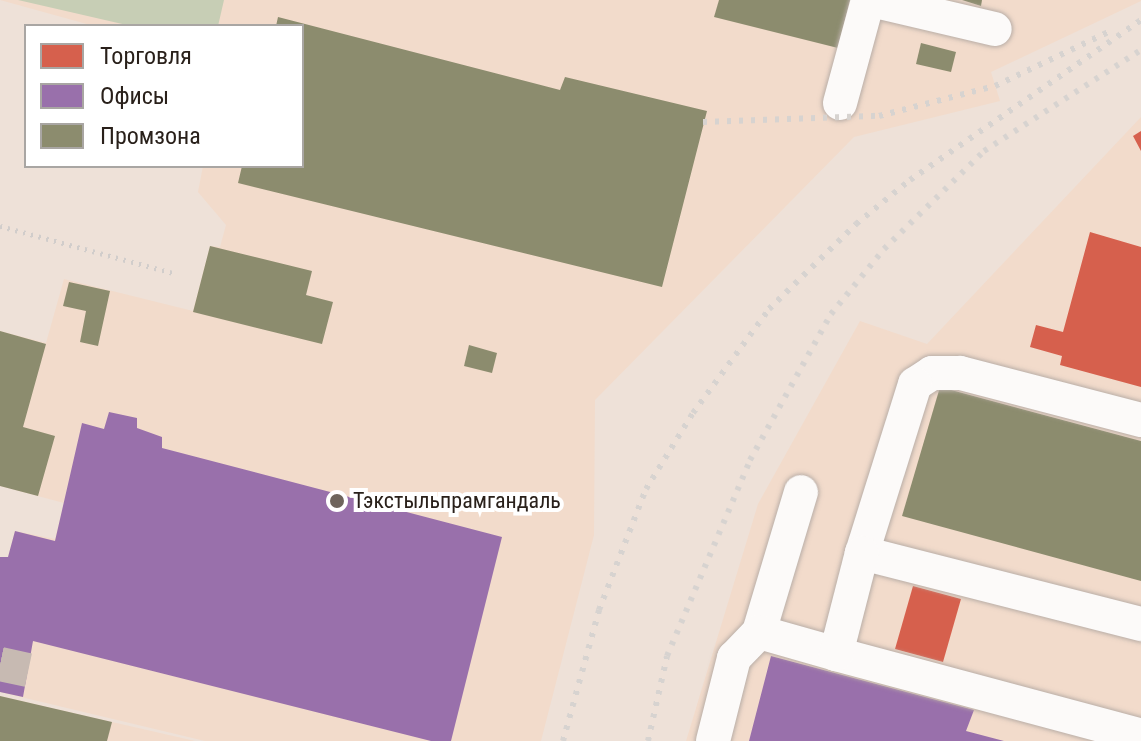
<!DOCTYPE html>
<meta charset="utf-8">
<style>
body{margin:0}
#map{position:relative;width:1141px;height:741px;overflow:hidden;background:#eee1d8;font-family:"Roboto Condensed",sans-serif}
div>[style]{position:absolute}
.built>*{inset:0;background:#f2dbcb}
.green>*{inset:0;background:#c7ceb5}
.shops>*{inset:0;background:#d6604d}
.offices>*{inset:0;background:#9970ab}
.industry>*{inset:0;background:#8c8c6e}
.minor-tunnel>*{height:34px;margin-top:-17px;transform-origin:0;background:repeating-linear-gradient(90deg,#c7bab2 0 34px,transparent 0 51px)}
.path>*{height:5px;margin-top:-2.5px;transform-origin:0;background:repeating-linear-gradient(90deg,#d1cdcb 0 2px,transparent 0 8px)}
.roads{filter:drop-shadow(0 0 2px #b9aea7) drop-shadow(0 0 2px #b9aea7)}
.minor>*{height:34px;margin:-17px;padding:0 17px;transform-origin:17px;border-radius:17px;background:#fcfaf9}
.rail>*{height:6px;margin-top:-3px;transform-origin:0;background:repeating-linear-gradient(90deg,#d7d3d0 0 4px,transparent 0 12px)}
.dots>*{width:22px;height:22px;translate:-50% -50%;box-sizing:border-box;border:4px solid #fff;border-radius:50%}
span{translate:-50% -50%;white-space:nowrap;text-align:center;line-height:1.15;-webkit-text-stroke:8px #fff;paint-order:stroke}
.poi-label{font-size:22px;color:#29201a}
.left{translate:0 -50%;text-align:left}
.legend{position:absolute;left:24px;top:24px;width:280px;height:144px;box-sizing:border-box;background:#fff;border:2px solid #a9a6a3;margin:0;padding:10px 14px;list-style:none;font-size:24px;color:#29201a}
.legend li{display:flex;align-items:center;gap:16px;height:40px}
.legend b{width:40px;border:2px solid #a9a6a3}
</style>
<div id="map">
<div class="built">
<div style="clip-path:polygon(0 0,1141px 0,1141px 1px,991px 72px,1000px 101px,854px 137px,595px 400px,594px 535px,541px 741px,205px 741px,0 692px,0 557px,8px 557px,15px 531px,55px 539px,64px 503px,0 486px,0 331px,46px 343px,64px 279px,193px 311px,210px 246px,220px 247px,226px 225px,198px 192px,203px 166px,302px 166px,302px 26px,94px 26px)"></div>
<div style="clip-path:polygon(1141px 117px,1141px 741px,686px 741px,758px 504px,860px 321px,927px 344px)"></div>
<div style="clip-path:polygon(0 696px,112px 722px,195px 741px,0 741px)"></div>
</div>
<div class="green">
<div style="clip-path:polygon(18px 0,224px 0,218px 26px,131px 26px)"></div>
</div>
<div class="shops">
<div style="clip-path:polygon(1141px 131px,1141px 151px,1133px 136px)"></div>
<div style="clip-path:polygon(1090px 232px,1141px 247px,1141px 387px,1060px 365px,1062px 356px,1030px 347px,1036px 325px,1063px 332px)"></div>
<div style="clip-path:polygon(913px 586px,961px 599px,943px 662px,895px 649px)"></div>
</div>
<div class="offices">
<div style="clip-path:polygon(109px 412px,137px 418px,137px 428px,162px 437px,162px 448px,502px 537px,451px 741px,431px 741px,33px 641px,23px 697px,0 692px,0 557px,8px 557px,15px 531px,55px 541px,82px 423px,104px 429px)"></div>
<div style="clip-path:polygon(771px 656px,974px 710px,966px 731px,1004px 741px,749px 741px)"></div>
</div>
<div class="industry">
<div style="clip-path:polygon(719px 0,850px 0,838px 48px,714px 17px)"></div>
<div style="clip-path:polygon(962px 0,982px 0,981px 6px)"></div>
<div style="clip-path:polygon(278px 17px,560px 90px,565px 77px,707px 111px,662px 287px,238px 183px,242px 166px,302px 166px,302px 26px,276px 26px)"></div>
<div style="clip-path:polygon(921px 43px,956px 52px,951px 72px,916px 64px)"></div>
<div style="clip-path:polygon(210px 246px,312px 271px,306px 295px,333px 302px,322px 344px,193px 312px)"></div>
<div style="clip-path:polygon(69px 282px,110px 291px,98px 346px,80px 342px,86px 311px,63px 306px)"></div>
<div style="clip-path:polygon(0 331px,46px 344px,23px 427px,55px 436px,38px 496px,0 486px)"></div>
<div style="clip-path:polygon(469px 345px,497px 353px,492px 373px,464px 366px)"></div>
<div style="clip-path:polygon(940px 387px,1141px 441px,1141px 581px,902px 516px)"></div>
<div style="clip-path:polygon(0 696px,112px 722px,107px 741px,0 741px)"></div>
</div>
<div class="minor-tunnel">
<div style="left:0;top:664px;width:29px;rotate:12deg"></div>
</div>
<div class="path">
<div style="left:0;top:226px;width:179px;rotate:15.2deg"></div>
</div>
<div class="roads">
<div class="minor">
<div style="left:871px;top:0;width:127px;rotate:13.2deg"></div>
<div style="left:840px;top:103px;width:107px;rotate:-74.8deg"></div>
<div style="left:1141px;top:420px;width:187px;rotate:-165.4deg"></div>
<div style="left:960px;top:373px;width:28px;rotate:180deg"></div>
<div style="left:932px;top:373px;width:20px;rotate:147deg"></div>
<div style="left:915px;top:384px;width:177px;rotate:107.4deg"></div>
<div style="left:862px;top:553px;width:288px;rotate:14.3deg"></div>
<div style="left:759px;top:632px;width:146px;rotate:-73.3deg"></div>
<div style="left:836px;top:654px;width:316px;rotate:15deg"></div>
<div style="left:713px;top:741px;width:86px;rotate:-75.8deg"></div>
<div style="left:734px;top:658px;width:36px;rotate:-46deg"></div>
<div style="left:759px;top:632px;width:80px;rotate:15.9deg"></div>
<div style="left:836px;top:654px;width:104px;rotate:-75.6deg"></div>
</div>
</div>
<div class="rail">
<div style="left:703px;top:122px;width:176px;rotate:-2deg"></div>
<div style="left:879px;top:116px;width:120px;rotate:-14.5deg"></div>
<div style="left:995px;top:86px;width:125px;rotate:-25.5deg"></div>
<div style="left:563px;top:741px;width:136px;rotate:-74.6deg"></div>
<div style="left:599px;top:610px;width:130px;rotate:-68.8deg"></div>
<div style="left:646px;top:489px;width:89px;rotate:-58.3deg"></div>
<div style="left:693px;top:413px;width:129px;rotate:-53.8deg"></div>
<div style="left:769px;top:309px;width:122px;rotate:-44.3deg"></div>
<div style="left:856px;top:224px;width:70px;rotate:-39.2deg"></div>
<div style="left:910px;top:180px;width:281px;rotate:-34.7deg"></div>
<div style="left:648px;top:741px;width:87px;rotate:-77.4deg"></div>
<div style="left:667px;top:656px;width:213px;rotate:-67deg"></div>
<div style="left:750px;top:460px;width:167px;rotate:-61deg"></div>
<div style="left:831px;top:314px;width:84px;rotate:-50.8deg"></div>
<div style="left:884px;top:249px;width:140px;rotate:-44.4deg"></div>
<div style="left:984px;top:151px;width:187px;rotate:-32.8deg"></div>
</div>
<div class="dots">
<div style="left:337px;top:501px;background:#6e645c"></div>
</div>
<div class="poi-label">
<span class="left" style="left:353px;top:501px">Тэкстыльпрамгандаль</span>
</div>
<ul class="legend">
<li><b style="height:22px;background:#d6604d"></b>Торговля</li>
<li><b style="height:22px;background:#9970ab"></b>Офисы</li>
<li><b style="height:22px;background:#8c8c6e"></b>Промзона</li>
</ul>
</div>
